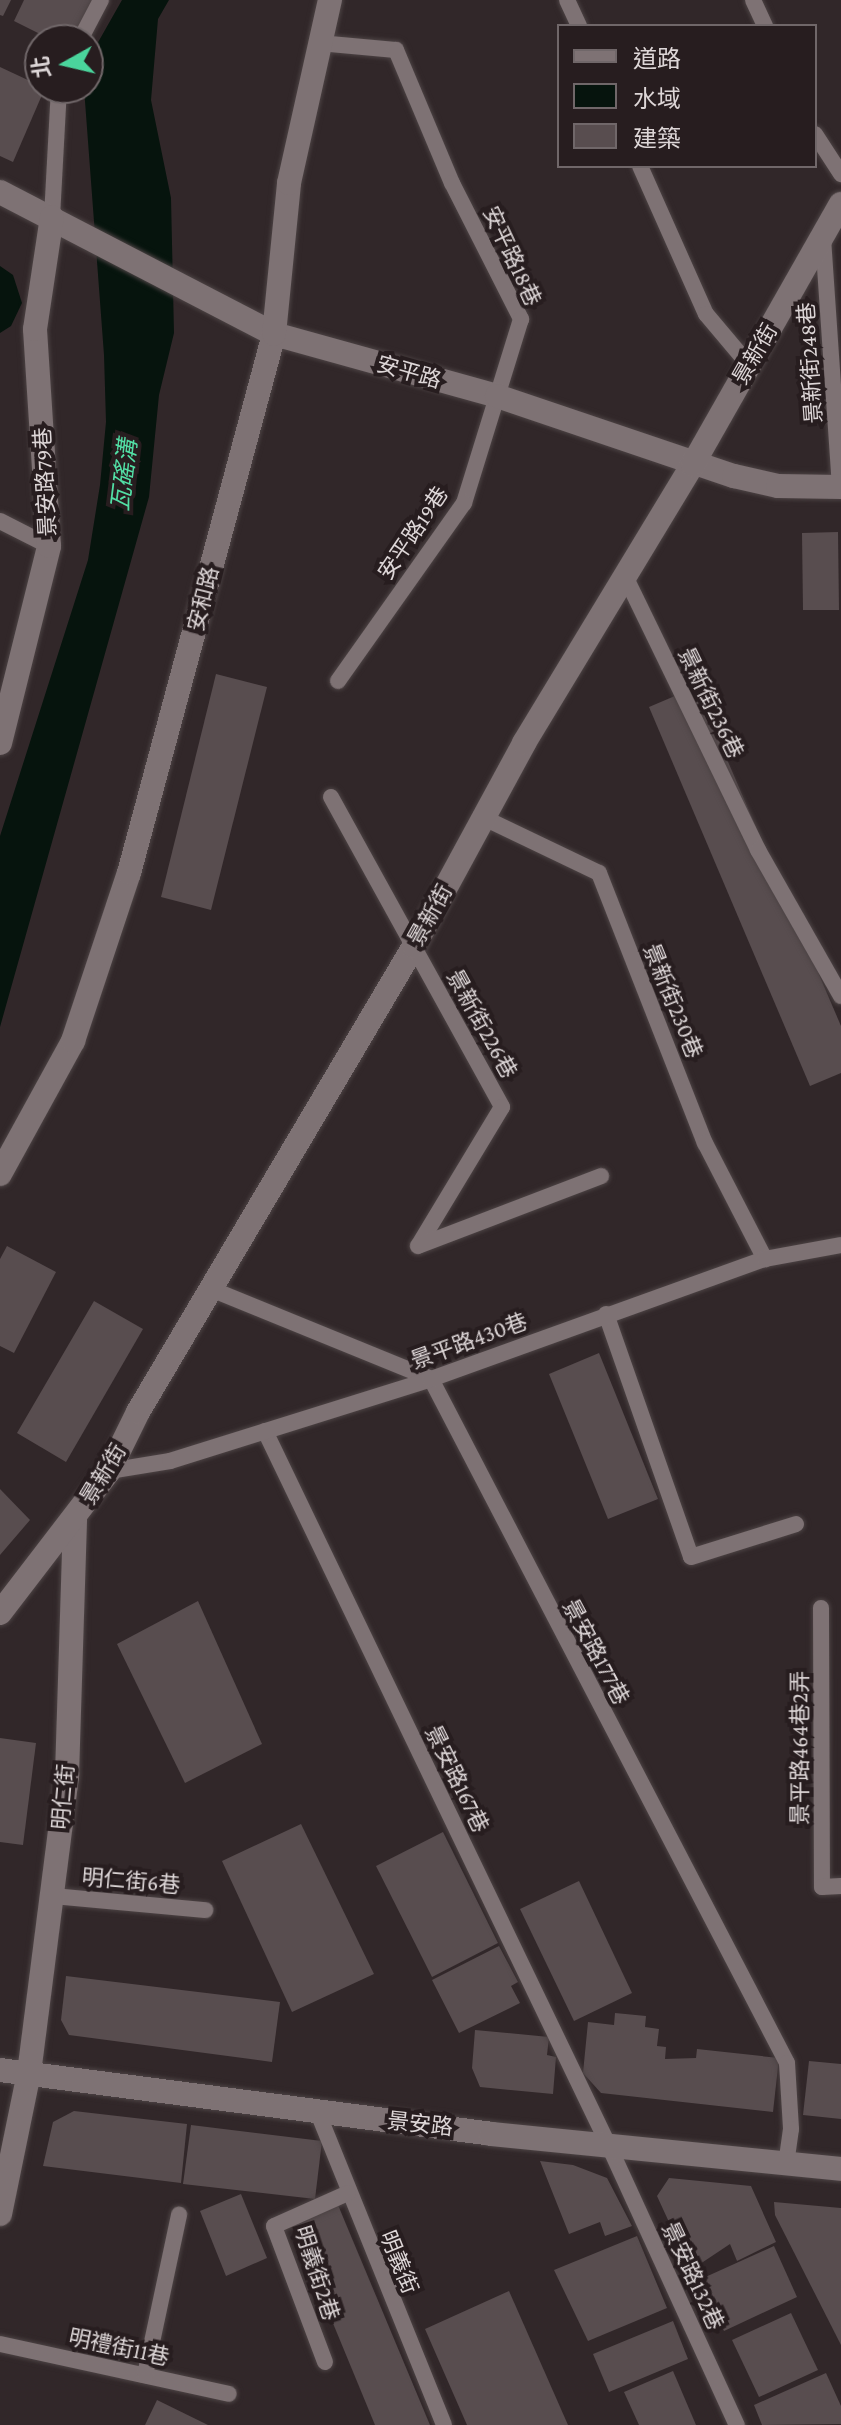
<!DOCTYPE html>
<meta charset="utf-8">
<style>
body{margin:0}
#map{position:relative;width:841px;height:2425px;overflow:hidden;background:#312729;font-family:"Crimson Pro","Noto Sans TC",serif}
div>[style]{position:absolute}
.water>*{inset:0;background:#06140d}
.building>*{inset:0;background:#584d4f}
.roads{filter:drop-shadow(0 0 2px #4c4344) drop-shadow(0 0 2px #4c4344)}
.lane>*{height:16px;margin:-8px;padding:0 8px;transform-origin:8px;border-radius:8px;background:#7e7274}
.street>*{height:24px;margin:-12px;padding:0 12px;transform-origin:12px;border-radius:12px;background:#7e7274}
.secondary>*{height:24px;margin:-12px;padding:0 12px;transform-origin:12px;border-radius:12px;background:#7e7274}
span{translate:-50% -50%;white-space:nowrap;text-align:center;line-height:1.15;-webkit-text-stroke:8px #271d1f;paint-order:stroke}
.street-label{font-size:22px;color:#ddd6d7}
.water-label{font-size:24px;color:#52dfa5;font-style:italic}
.legend{position:absolute;left:557px;top:24px;width:260px;height:144px;box-sizing:border-box;background:#271d1f;border:2px solid #706769;margin:0;padding:10px 14px;list-style:none;font-size:24px;color:#ddd6d7}
.legend li{display:flex;align-items:center;gap:16px;height:40px}
.legend b{width:40px;border:2px solid #706769}
.north{position:absolute;left:24px;top:24px;width:80px;height:80px;box-sizing:border-box;background:#271d1f;border:2px solid #706769;border-radius:50%;rotate:262deg;font-size:22px;font-weight:700;line-height:32px;text-align:center;color:#ddd6d7}
.north::after{content:'';display:block;margin:auto;width:28px;height:36px;background:#4ad49c;clip-path:polygon(50% 0,100% 100%,50% 72%,0 100%)}
</style>
<div id="map">
<div class="water">
<div style="clip-path:polygon(122px 0,169px 0,158px 19px,151px 100px,171px 198px,174px 333px,159px 395px,149px 497px,0 1027px,0 836px,88px 560px,100px 485px,106px 422px,104px 355px,84px 88px,88px 88px,88px 60px)"></div>
<div style="clip-path:polygon(0 266px,13px 275px,22px 303px,11px 326px,0 333px)"></div>
</div>
<div class="building">
<div style="clip-path:polygon(0 0,11px 0,3px 16px,0 15px)"></div>
<div style="clip-path:polygon(24px 0,93px 0,74px 40px,52px 40px,14px 21px)"></div>
<div style="clip-path:polygon(0 67px,45px 88px,13px 162px,0 156px)"></div>
<div style="clip-path:polygon(838px 532px,839px 610px,803px 610px,802px 533px)"></div>
<div style="clip-path:polygon(216px 674px,267px 687px,211px 910px,161px 897px)"></div>
<div style="clip-path:polygon(696px 687px,841px 1026px,841px 1073px,810px 1086px,649px 707px)"></div>
<div style="clip-path:polygon(7px 1246px,56px 1272px,14px 1353px,0 1346px,0 1259px)"></div>
<div style="clip-path:polygon(94px 1301px,143px 1329px,66px 1462px,17px 1433px)"></div>
<div style="clip-path:polygon(599px 1353px,658px 1499px,608px 1519px,549px 1374px)"></div>
<div style="clip-path:polygon(0 1489px,30px 1520px,0 1555px)"></div>
<div style="clip-path:polygon(198px 1601px,262px 1744px,185px 1783px,117px 1644px)"></div>
<div style="clip-path:polygon(0 1738px,36px 1743px,23px 1845px,0 1842px)"></div>
<div style="clip-path:polygon(301px 1824px,374px 1974px,292px 2012px,222px 1861px)"></div>
<div style="clip-path:polygon(443px 1832px,498px 1943px,432px 1977px,376px 1866px)"></div>
<div style="clip-path:polygon(579px 1881px,632px 1993px,574px 2021px,520px 1909px)"></div>
<div style="clip-path:polygon(499px 1946px,518px 1982px,511px 1986px,520px 2003px,459px 2033px,432px 1980px)"></div>
<div style="clip-path:polygon(66px 1976px,280px 2002px,272px 2062px,69px 2035px,61px 2020px)"></div>
<div style="clip-path:polygon(615px 2013px,646px 2016px,645px 2027px,659px 2029px,657px 2046px,666px 2047px,665px 2059px,696px 2058px,697px 2049px,779px 2058px,773px 2112px,601px 2093px,583px 2073px,588px 2022px,614px 2025px)"></div>
<div style="clip-path:polygon(475px 2030px,549px 2037px,547px 2055px,556px 2057px,553px 2094px,480px 2087px,472px 2068px)"></div>
<div style="clip-path:polygon(809px 2061px,841px 2064px,841px 2119px,803px 2115px)"></div>
<div style="clip-path:polygon(74px 2111px,187px 2124px,181px 2183px,43px 2166px,53px 2122px)"></div>
<div style="clip-path:polygon(191px 2125px,322px 2141px,315px 2199px,183px 2184px)"></div>
<div style="clip-path:polygon(540px 2161px,573px 2165px,607px 2178px,632px 2226px,605px 2236px,600px 2222px,569px 2234px)"></div>
<div style="clip-path:polygon(669px 2178px,751px 2186px,776px 2242px,737px 2261px,730px 2244px,691px 2270px,657px 2196px)"></div>
<div style="clip-path:polygon(241px 2194px,267px 2258px,226px 2276px,200px 2211px)"></div>
<div style="clip-path:polygon(774px 2202px,841px 2208px,841px 2345px,775px 2215px)"></div>
<div style="clip-path:polygon(338px 2205px,430px 2425px,375px 2425px,292px 2224px)"></div>
<div style="clip-path:polygon(637px 2236px,667px 2308px,588px 2341px,554px 2270px)"></div>
<div style="clip-path:polygon(774px 2246px,797px 2297px,724px 2331px,701px 2279px)"></div>
<div style="clip-path:polygon(509px 2291px,568px 2425px,467px 2425px,425px 2329px)"></div>
<div style="clip-path:polygon(791px 2313px,818px 2370px,759px 2397px,732px 2340px)"></div>
<div style="clip-path:polygon(673px 2321px,688px 2359px,609px 2392px,593px 2354px)"></div>
<div style="clip-path:polygon(673px 2371px,696px 2425px,639px 2425px,624px 2392px)"></div>
<div style="clip-path:polygon(826px 2373px,841px 2406px,841px 2424px,762px 2425px,754px 2405px)"></div>
<div style="clip-path:polygon(157px 2400px,208px 2425px,145px 2425px)"></div>
</div>
<div class="roads">
<div class="lane">
<div style="left:567px;top:0;width:29px;rotate:65deg"></div>
<div style="left:753px;top:0;width:29px;rotate:65deg"></div>
<div style="left:80px;top:40px;width:45px;rotate:-62.3deg"></div>
<div style="left:319px;top:43px;width:77px;rotate:5.2deg"></div>
<div style="left:396px;top:50px;width:144px;rotate:67.2deg"></div>
<div style="left:452px;top:183px;width:153px;rotate:63.1deg"></div>
<div style="left:521px;top:319px;width:193px;rotate:107.2deg"></div>
<div style="left:464px;top:503px;width:218px;rotate:125.3deg"></div>
<div style="left:815px;top:134px;width:48px;rotate:57deg"></div>
<div style="left:640px;top:166px;width:162px;rotate:66deg"></div>
<div style="left:706px;top:314px;width:67px;rotate:49.9deg"></div>
<div style="left:52px;top:217px;width:129px;rotate:-86.9deg"></div>
<div style="left:823px;top:238px;width:250px;rotate:86.1deg"></div>
<div style="left:0;top:521px;width:55px;rotate:27deg"></div>
<div style="left:624px;top:574px;width:307px;rotate:64.1deg"></div>
<div style="left:758px;top:850px;width:168px;rotate:60.4deg"></div>
<div style="left:331px;top:797px;width:354px;rotate:61.1deg"></div>
<div style="left:502px;top:1107px;width:162px;rotate:121.1deg"></div>
<div style="left:484px;top:818px;width:127px;rotate:25.6deg"></div>
<div style="left:599px;top:873px;width:290px;rotate:68.6deg"></div>
<div style="left:705px;top:1143px;width:131px;rotate:62.7deg"></div>
<div style="left:418px;top:1246px;width:196px;rotate:-20.9deg"></div>
<div style="left:211px;top:1289px;width:238px;rotate:22.2deg"></div>
<div style="left:431px;top:1379px;width:771px;rotate:62.5deg"></div>
<div style="left:787px;top:2063px;width:66px;rotate:86.5deg"></div>
<div style="left:791px;top:2129px;width:36px;rotate:98deg"></div>
<div style="left:606px;top:1314px;width:257px;rotate:70.7deg"></div>
<div style="left:691px;top:1557px;width:110px;rotate:-17.4deg"></div>
<div style="left:265px;top:1431px;width:793px;rotate:64.31deg"></div>
<div style="left:609px;top:2146px;width:307px;rotate:65.4deg"></div>
<div style="left:109px;top:1471px;width:62px;rotate:-9.3deg"></div>
<div style="left:170px;top:1461px;width:274px;rotate:-17.4deg"></div>
<div style="left:431px;top:1379px;width:355px;rotate:-19.8deg"></div>
<div style="left:765px;top:1259px;width:77px;rotate:-10.4deg"></div>
<div style="left:821px;top:1608px;width:279px;rotate:89.8deg"></div>
<div style="left:822px;top:1887px;width:19px;rotate:-3deg"></div>
<div style="left:53px;top:1896px;width:153px;rotate:5.3deg"></div>
<div style="left:318px;top:2113px;width:336px;rotate:68deg"></div>
<div style="left:0;top:2344px;width:234px;rotate:12.3deg"></div>
<div style="left:325px;top:2362px;width:145px;rotate:-110.6deg"></div>
<div style="left:274px;top:2226px;width:81px;rotate:-24deg"></div>
<div style="left:145px;top:2375px;width:164px;rotate:-78deg"></div>
</div>
<div class="street">
<div style="left:0;top:192px;width:309px;rotate:27.4deg"></div>
<div style="left:274px;top:334px;width:231px;rotate:15.5deg"></div>
<div style="left:497px;top:396px;width:250px;rotate:18.7deg"></div>
<div style="left:734px;top:476px;width:45px;rotate:12.8deg"></div>
<div style="left:778px;top:486px;width:63px;rotate:0.9deg"></div>
<div style="left:0;top:743px;width:203px;rotate:-76deg"></div>
<div style="left:49px;top:546px;width:217px;rotate:-93.7deg"></div>
<div style="left:35px;top:329px;width:113px;rotate:-81.4deg"></div>
<div style="left:0;top:1174px;width:152px;rotate:-61.2deg"></div>
<div style="left:73px;top:1041px;width:177px;rotate:-71.6deg"></div>
<div style="left:129px;top:873px;width:558px;rotate:-74.94deg"></div>
<div style="left:274px;top:334px;width:152px;rotate:-84.3deg"></div>
<div style="left:289px;top:183px;width:188px;rotate:-77.4deg"></div>
<div style="left:0;top:2214px;width:144px;rotate:-78.4deg"></div>
<div style="left:29px;top:2073px;width:300px;rotate:-82.7deg"></div>
<div style="left:67px;top:1775px;width:256px;rotate:-88.2deg"></div>
</div>
<div class="secondary">
<div style="left:0;top:1613px;width:179px;rotate:-52.5deg"></div>
<div style="left:109px;top:1471px;width:66px;rotate:-63.8deg"></div>
<div style="left:138px;top:1412px;width:542px;rotate:-59.36deg"></div>
<div style="left:414px;top:946px;width:231px;rotate:-61.5deg"></div>
<div style="left:524px;top:743px;width:326px;rotate:-58.8deg"></div>
<div style="left:693px;top:464px;width:299px;rotate:-60.4deg"></div>
<div style="left:0;top:2070px;width:495px;rotate:7.4deg"></div>
<div style="left:491px;top:2134px;width:352px;rotate:5.7deg"></div>
</div>
</div>
<div class="street-label">
<span style="left:512px;top:256px;rotate:65deg">安平路18巷</span>
<span style="left:755px;top:354px;rotate:-60deg">景新街</span>
<span style="left:810px;top:363px;rotate:-94deg">景新街248巷</span>
<span style="left:409px;top:372px;rotate:16deg">安平路</span>
<span style="left:45px;top:482px;rotate:-93deg">景安路79巷</span>
<span style="left:413px;top:533px;rotate:-56deg">安平路19巷</span>
<span style="left:203px;top:599px;rotate:-76deg">安和路</span>
<span style="left:711px;top:703px;rotate:64deg">景新街236巷</span>
<span style="left:430px;top:915px;rotate:-61deg">景新街</span>
<span style="left:673px;top:1001px;rotate:68deg">景新街230巷</span>
<span style="left:482px;top:1024px;rotate:61deg">景新街226巷</span>
<span style="left:469px;top:1341px;rotate:-20deg">景平路430巷</span>
<span style="left:103px;top:1474px;rotate:-59deg">景新街</span>
<span style="left:596px;top:1652px;rotate:62deg">景安路177巷</span>
<span style="left:800px;top:1748px;rotate:-90deg">景平路464巷2弄</span>
<span style="left:457px;top:1779px;rotate:64deg">景安路167巷</span>
<span style="left:63px;top:1797px;rotate:-85deg">明仁街</span>
<span style="left:131px;top:1881px;rotate:5deg">明仁街6巷</span>
<span style="left:420px;top:2124px;rotate:6deg">景安路</span>
<span style="left:399px;top:2262px;rotate:68deg">明義街</span>
<span style="left:317px;top:2273px;rotate:72deg">明義街2巷</span>
<span style="left:693px;top:2276px;rotate:65deg">景安路132巷</span>
<span style="left:119px;top:2347px;rotate:12deg">明禮街11巷</span>
</div>
<div class="water-label">
<span style="left:124px;top:475px;rotate:-83deg">瓦磘溝</span>
</div>
<ul class="legend">
<li><b style="height:10px;background:#7e7274"></b>道路</li>
<li><b style="height:22px;background:#06140d"></b>水域</li>
<li><b style="height:22px;background:#584d4f"></b>建築</li>
</ul>
<div class="north">北</div>
</div>
